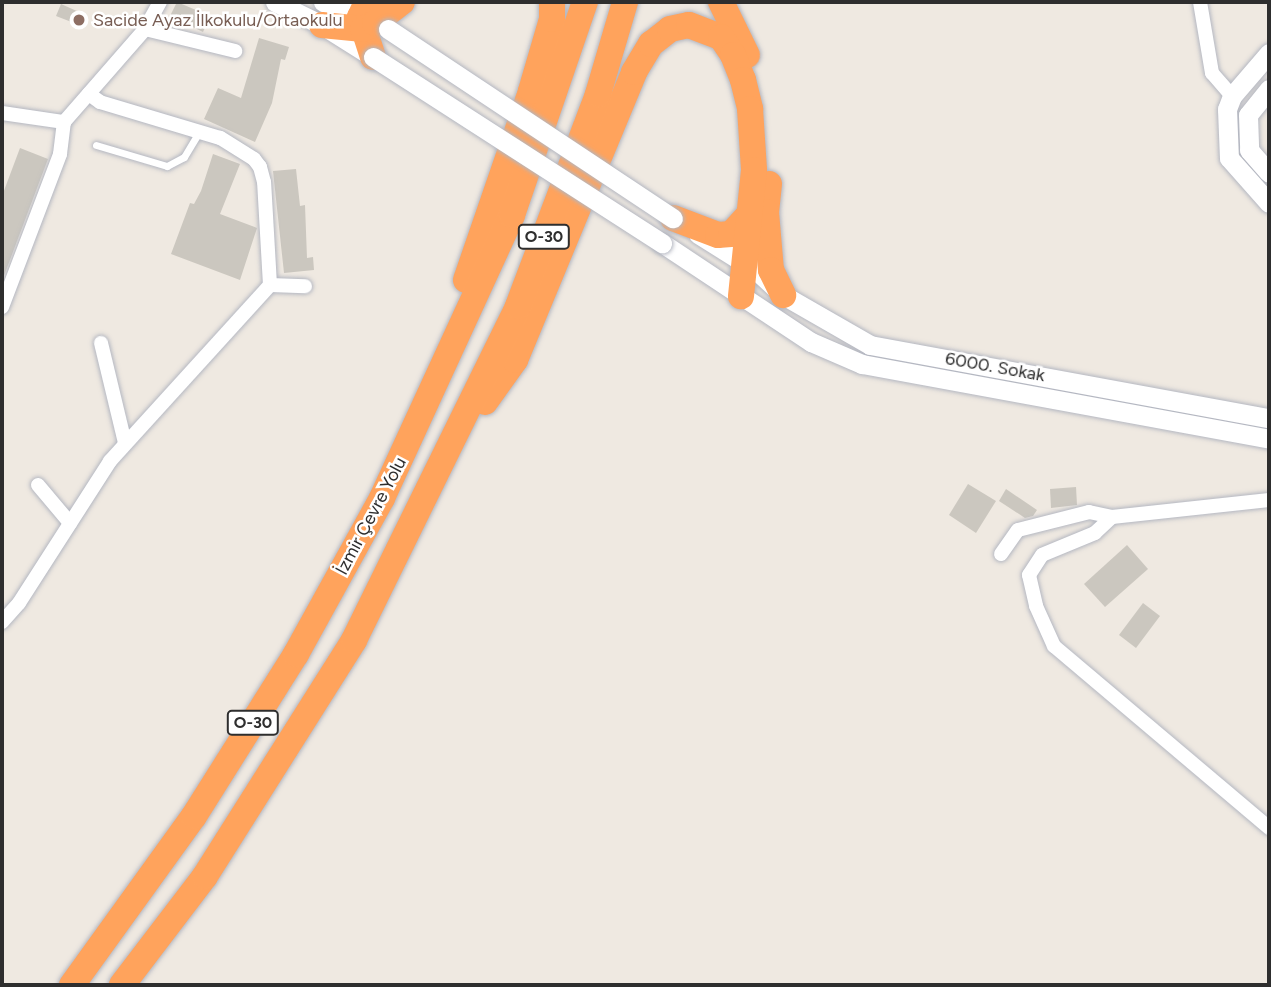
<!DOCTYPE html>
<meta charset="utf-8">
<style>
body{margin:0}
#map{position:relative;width:1271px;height:987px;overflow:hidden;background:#efe9e1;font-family:Figtree,sans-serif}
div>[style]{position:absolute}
.building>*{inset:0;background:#cbc7bf}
.roads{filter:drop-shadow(0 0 2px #b4b7c1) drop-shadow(0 0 2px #b4b7c1)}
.lane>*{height:7px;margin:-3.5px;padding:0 3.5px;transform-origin:3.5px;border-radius:3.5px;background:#fff}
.street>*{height:14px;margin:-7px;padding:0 7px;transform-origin:7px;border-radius:7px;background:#fff}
.secondary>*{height:19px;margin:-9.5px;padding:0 9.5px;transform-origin:9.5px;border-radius:9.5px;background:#fff}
.highway>*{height:26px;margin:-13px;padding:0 13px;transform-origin:13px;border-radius:13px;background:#ffa35c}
.bridges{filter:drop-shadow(0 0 2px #b4b7c1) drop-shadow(0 0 2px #b4b7c1)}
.secondary-bridge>*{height:19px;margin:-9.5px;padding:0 9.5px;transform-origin:9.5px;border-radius:9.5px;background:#fff}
.dots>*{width:19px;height:19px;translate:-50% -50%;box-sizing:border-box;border:4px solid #fff;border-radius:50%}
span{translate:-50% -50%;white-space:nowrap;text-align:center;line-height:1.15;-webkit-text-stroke:5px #fff;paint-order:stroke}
.shield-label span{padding:2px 5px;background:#fff;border:2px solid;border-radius:5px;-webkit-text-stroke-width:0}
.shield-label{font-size:16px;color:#2e2e2e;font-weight:700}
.education-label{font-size:18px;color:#785e54}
.left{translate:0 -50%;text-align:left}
.street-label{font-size:18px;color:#2e2e2e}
.frame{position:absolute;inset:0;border:4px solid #2e2e2e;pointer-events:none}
</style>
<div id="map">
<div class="building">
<div style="clip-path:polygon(177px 2px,210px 16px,203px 32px,170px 16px)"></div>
<div style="clip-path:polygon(61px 4px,79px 12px,74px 23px,56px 16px)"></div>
<div style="clip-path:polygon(259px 38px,289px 47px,285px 60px,281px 59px,272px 103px,255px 142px,204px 119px,218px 88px,241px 98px)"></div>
<div style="clip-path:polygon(20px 148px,48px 159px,2px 281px,2px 196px)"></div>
<div style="clip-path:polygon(213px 154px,240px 164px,220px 214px,257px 228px,240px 280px,171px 254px,190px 203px,194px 204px,201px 191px)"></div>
<div style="clip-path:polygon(296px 169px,300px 206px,305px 205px,307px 258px,313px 257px,314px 270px,284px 273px,273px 171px)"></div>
<div style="clip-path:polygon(968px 484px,996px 501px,976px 533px,949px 515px)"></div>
<div style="clip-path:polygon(1076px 487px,1077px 505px,1051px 508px,1050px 489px)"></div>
<div style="clip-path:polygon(1006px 489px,1037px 510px,1033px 516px,1025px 518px,999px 501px)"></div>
<div style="clip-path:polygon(1127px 545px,1148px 569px,1105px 607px,1084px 584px)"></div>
<div style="clip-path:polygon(1143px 603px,1160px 616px,1136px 648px,1119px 635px)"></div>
</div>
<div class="roads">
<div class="lane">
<div style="left:96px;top:145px;width:74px;rotate:16.5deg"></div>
<div style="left:167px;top:166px;width:19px;rotate:-28deg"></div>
<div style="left:184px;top:157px;width:29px;rotate:-59deg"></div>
</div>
<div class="street">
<div style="left:1200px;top:2px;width:72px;rotate:80.4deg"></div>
<div style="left:1212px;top:73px;width:30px;rotate:49deg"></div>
<div style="left:145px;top:29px;width:31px;rotate:-61deg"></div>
<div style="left:2px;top:113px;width:63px;rotate:8.3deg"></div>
<div style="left:64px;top:122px;width:123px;rotate:-48.9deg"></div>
<div style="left:145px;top:29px;width:93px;rotate:13.7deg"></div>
<div style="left:270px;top:285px;width:35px;rotate:2deg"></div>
<div style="left:2px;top:307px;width:164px;rotate:-69.2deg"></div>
<div style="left:60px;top:154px;width:32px;rotate:-83deg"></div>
<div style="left:101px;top:343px;width:103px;rotate:76.5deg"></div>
<div style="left:38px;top:485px;width:50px;rotate:49.9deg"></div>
<div style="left:1112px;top:517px;width:23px;rotate:137deg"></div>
<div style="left:1095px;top:533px;width:57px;rotate:157.5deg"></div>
<div style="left:1042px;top:555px;width:24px;rotate:123deg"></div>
<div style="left:1029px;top:575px;width:32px;rotate:77deg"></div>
<div style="left:1036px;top:606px;width:44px;rotate:65.8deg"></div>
<div style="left:1054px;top:646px;width:282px;rotate:40.2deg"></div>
<div style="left:1001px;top:554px;width:29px;rotate:-55deg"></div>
<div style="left:1018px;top:530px;width:73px;rotate:-14.2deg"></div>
<div style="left:1089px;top:512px;width:24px;rotate:12deg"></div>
<div style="left:1112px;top:517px;width:158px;rotate:-6.2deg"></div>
<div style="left:2px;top:622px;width:25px;rotate:-48deg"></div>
<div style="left:19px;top:603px;width:169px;rotate:-57.3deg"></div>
<div style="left:110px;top:461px;width:238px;rotate:-47.7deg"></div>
<div style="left:270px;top:285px;width:103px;rotate:-93.3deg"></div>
<div style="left:264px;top:182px;width:16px;rotate:-105deg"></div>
<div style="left:260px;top:167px;width:10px;rotate:-127deg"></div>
<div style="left:254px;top:159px;width:40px;rotate:-148deg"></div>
<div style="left:220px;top:138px;width:125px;rotate:-163.3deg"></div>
<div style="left:100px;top:102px;width:14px;rotate:-144deg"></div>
</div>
<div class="secondary">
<div style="left:275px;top:2px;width:52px;rotate:26.1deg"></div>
<div style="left:322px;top:25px;width:60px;rotate:32.1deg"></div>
<div style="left:323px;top:2px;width:54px;rotate:21.8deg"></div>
<div style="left:1269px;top:53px;width:57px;rotate:130.7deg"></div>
<div style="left:1232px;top:96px;width:14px;rotate:111deg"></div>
<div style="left:1227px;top:109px;width:49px;rotate:87.7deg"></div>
<div style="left:1229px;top:158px;width:60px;rotate:48.4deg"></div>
<div style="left:1269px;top:89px;width:33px;rotate:129deg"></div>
<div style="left:1248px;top:115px;width:35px;rotate:88deg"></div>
<div style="left:1249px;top:150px;width:30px;rotate:49deg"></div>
<div style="left:698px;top:234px;width:70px;rotate:32.1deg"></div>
<div style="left:757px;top:271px;width:35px;rotate:43deg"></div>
<div style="left:783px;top:295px;width:100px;rotate:29.9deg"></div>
<div style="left:870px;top:345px;width:406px;rotate:10.4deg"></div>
<div style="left:662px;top:243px;width:179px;rotate:33.6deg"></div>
<div style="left:811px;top:342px;width:56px;rotate:23.3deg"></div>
<div style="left:862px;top:364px;width:414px;rotate:10.4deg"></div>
</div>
<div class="highway">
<div style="left:367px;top:2px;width:17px;rotate:115deg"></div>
<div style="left:360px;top:17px;width:42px;rotate:72deg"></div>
<div style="left:721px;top:2px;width:59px;rotate:63.9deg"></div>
<div style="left:322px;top:25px;width:41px;rotate:5.6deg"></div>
<div style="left:363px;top:29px;width:13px;rotate:-27deg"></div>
<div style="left:375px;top:23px;width:34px;rotate:-38deg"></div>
<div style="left:769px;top:184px;width:28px;rotate:96deg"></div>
<div style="left:766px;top:212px;width:58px;rotate:85.1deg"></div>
<div style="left:771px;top:270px;width:28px;rotate:64deg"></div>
<div style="left:673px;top:218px;width:48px;rotate:20.7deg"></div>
<div style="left:718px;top:235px;width:13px;rotate:-4deg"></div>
<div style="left:731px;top:234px;width:25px;rotate:-47deg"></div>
<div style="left:466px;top:280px;width:200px;rotate:-71deg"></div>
<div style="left:531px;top:91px;width:75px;rotate:-73.7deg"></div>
<div style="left:552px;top:19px;width:17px;rotate:-90deg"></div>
<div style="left:485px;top:402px;width:52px;rotate:-54.5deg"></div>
<div style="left:515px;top:360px;width:312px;rotate:-67.5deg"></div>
<div style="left:634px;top:72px;width:33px;rotate:-59deg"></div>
<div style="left:651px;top:44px;width:24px;rotate:-38deg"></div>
<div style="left:670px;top:29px;width:19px;rotate:-12deg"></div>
<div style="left:689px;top:25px;width:34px;rotate:21deg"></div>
<div style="left:721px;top:37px;width:22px;rotate:56deg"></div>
<div style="left:733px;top:55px;width:27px;rotate:68deg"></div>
<div style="left:743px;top:80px;width:30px;rotate:76deg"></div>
<div style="left:750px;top:109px;width:61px;rotate:86.2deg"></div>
<div style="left:754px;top:170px;width:127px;rotate:95.9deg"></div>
<div style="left:72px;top:985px;width:208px;rotate:-54.2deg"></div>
<div style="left:194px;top:816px;width:191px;rotate:-57.8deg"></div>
<div style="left:296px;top:654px;width:178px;rotate:-61.1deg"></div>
<div style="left:382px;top:498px;width:311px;rotate:-65.3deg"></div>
<div style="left:512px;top:215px;width:225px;rotate:-71.1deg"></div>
<div style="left:122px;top:985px;width:137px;rotate:-52.7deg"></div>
<div style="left:205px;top:876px;width:279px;rotate:-57.7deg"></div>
<div style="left:354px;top:640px;width:372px;rotate:-63.8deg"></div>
<div style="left:518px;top:306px;width:227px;rotate:-69.3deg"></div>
<div style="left:598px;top:94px;width:96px;rotate:-73.6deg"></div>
</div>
</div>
<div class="bridges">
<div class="secondary-bridge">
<div style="left:388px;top:29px;width:342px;rotate:33.6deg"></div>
<div style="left:373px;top:57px;width:344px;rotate:32.8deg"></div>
</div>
</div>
<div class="dots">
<div style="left:79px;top:20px;background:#8d6e63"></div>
</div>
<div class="shield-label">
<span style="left:544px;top:237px">O-30</span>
<span style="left:253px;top:723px">O-30</span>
</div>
<div class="education-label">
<span class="left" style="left:93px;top:20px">Sacide Ayaz İlkokulu/Ortaokulu</span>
</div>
<div class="street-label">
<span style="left:995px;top:367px;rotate:10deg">6000. Sokak</span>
<span style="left:371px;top:516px;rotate:-62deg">İzmir Çevre Yolu</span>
</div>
<div class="frame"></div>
</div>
